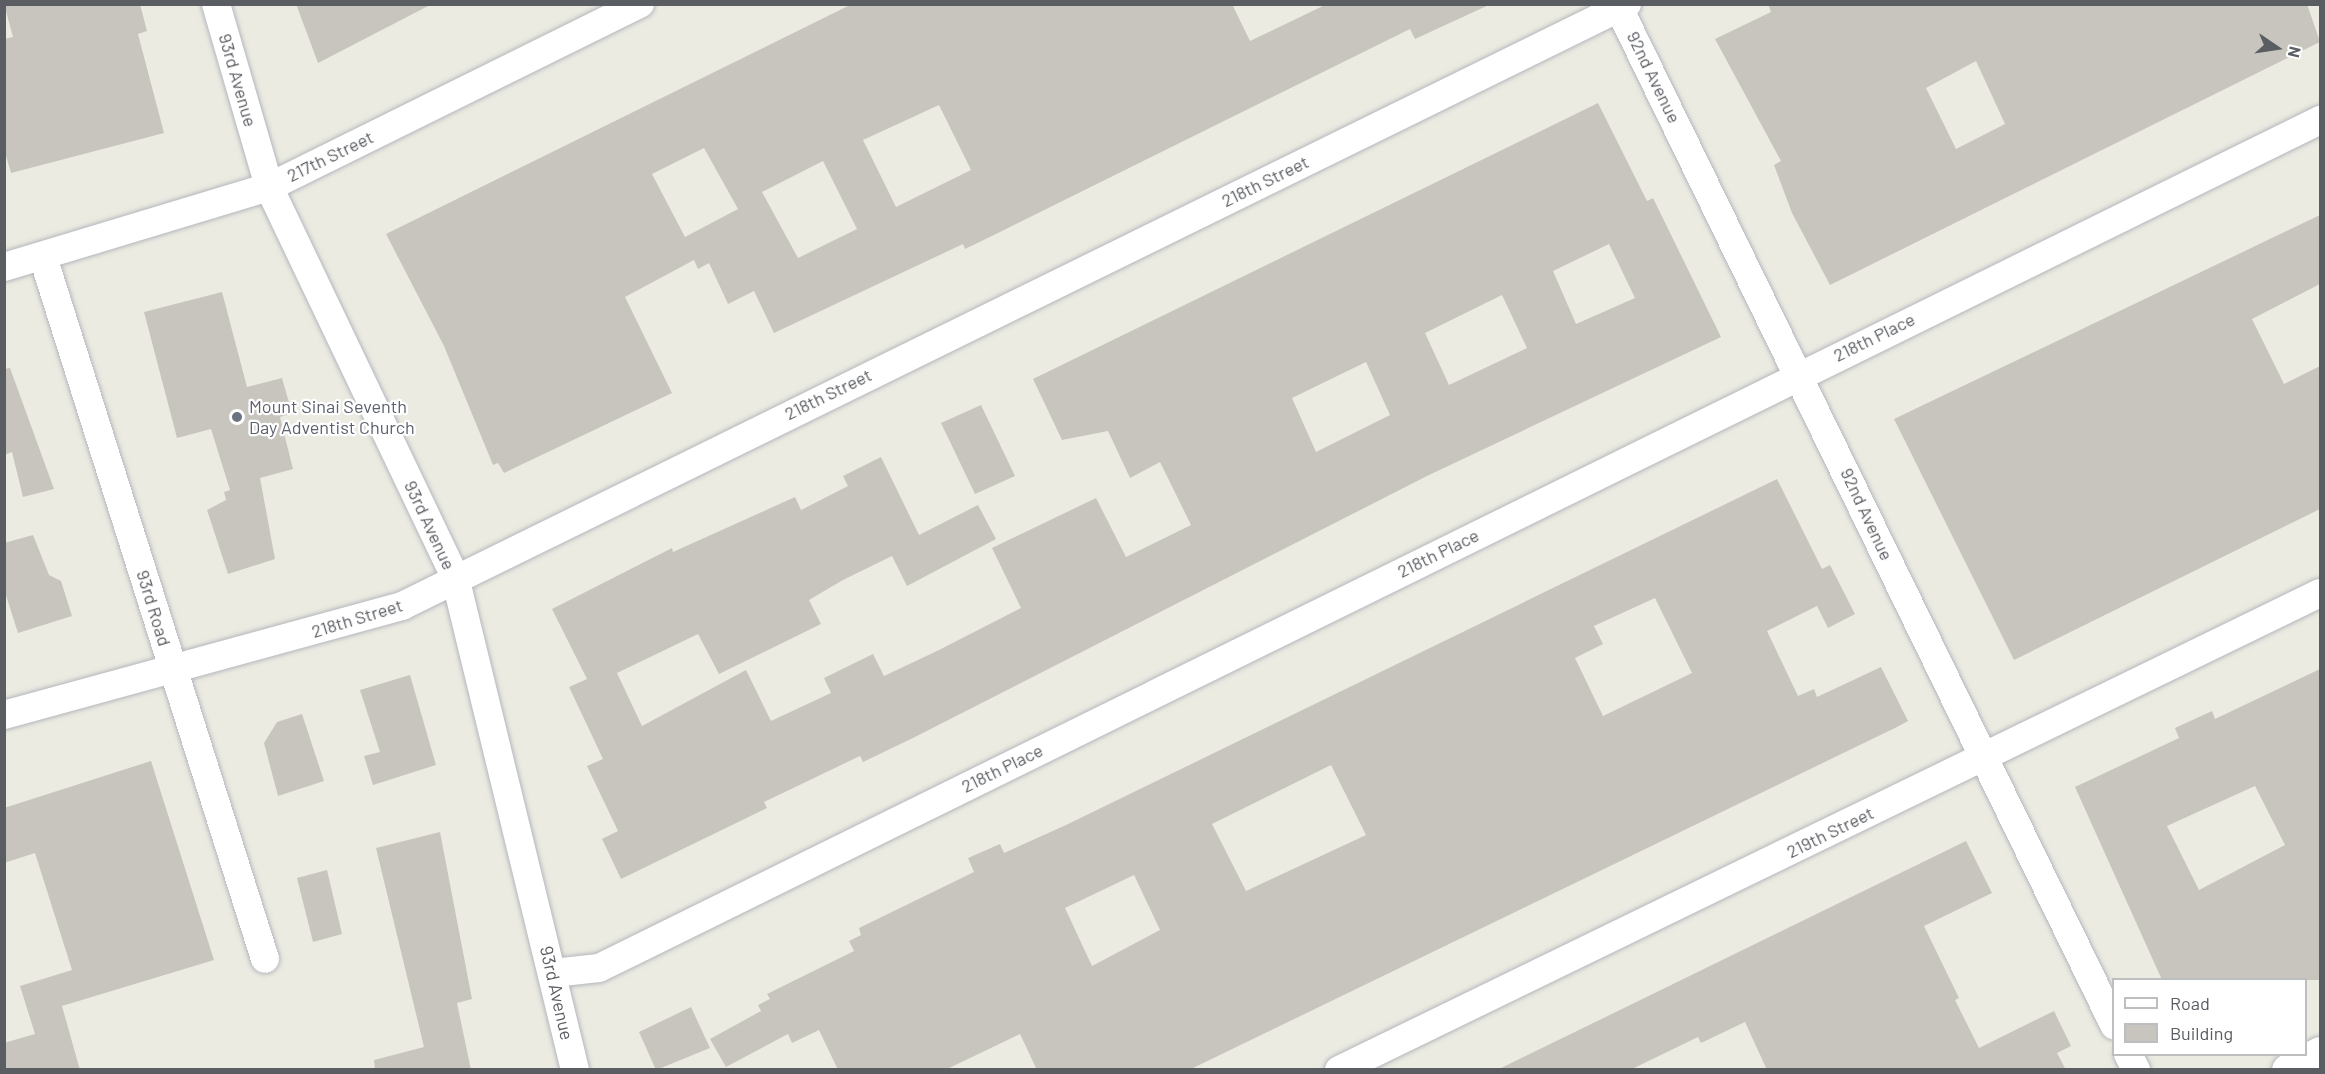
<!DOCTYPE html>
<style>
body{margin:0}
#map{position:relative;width:2325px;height:1074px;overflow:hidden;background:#ecebe2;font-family:Barlow,sans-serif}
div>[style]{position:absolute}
.building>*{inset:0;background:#c8c5bf}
.roads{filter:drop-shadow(0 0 2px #b4b7bc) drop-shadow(0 0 2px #b4b7bc)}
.street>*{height:28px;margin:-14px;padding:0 14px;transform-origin:14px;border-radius:14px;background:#fff}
.secondary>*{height:33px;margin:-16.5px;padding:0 16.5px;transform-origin:16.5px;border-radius:16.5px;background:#fff}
.dots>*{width:16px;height:16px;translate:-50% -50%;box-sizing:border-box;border:3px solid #fff;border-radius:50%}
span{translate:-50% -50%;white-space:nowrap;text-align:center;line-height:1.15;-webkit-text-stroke:4.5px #fff;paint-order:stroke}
.street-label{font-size:18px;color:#5a5d62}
.worship-label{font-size:18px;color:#5b616d}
.left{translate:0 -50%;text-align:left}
.frame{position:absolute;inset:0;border:6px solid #5a5d62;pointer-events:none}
.legend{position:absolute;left:2112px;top:978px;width:195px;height:78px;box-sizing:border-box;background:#fff;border:2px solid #bdbec0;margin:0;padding:8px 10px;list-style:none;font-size:18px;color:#5a5d62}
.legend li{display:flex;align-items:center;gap:12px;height:30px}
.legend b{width:30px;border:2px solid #bdbec0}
.north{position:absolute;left:2247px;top:18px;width:60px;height:60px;-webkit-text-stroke:4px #fff;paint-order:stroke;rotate:103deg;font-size:16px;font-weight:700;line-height:24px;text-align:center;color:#5a5d62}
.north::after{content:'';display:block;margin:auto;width:21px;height:27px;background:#5a5d62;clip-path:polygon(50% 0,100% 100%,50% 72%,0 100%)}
</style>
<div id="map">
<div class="building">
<div style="clip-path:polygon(4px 4px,140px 4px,147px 31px,138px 34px,164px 133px,11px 173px,4px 149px,4px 39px,13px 37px)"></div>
<div style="clip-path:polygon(296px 4px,432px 4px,318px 63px)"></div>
<div style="clip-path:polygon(evenodd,852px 4px,1232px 4px,1250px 41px,1327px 4px,1491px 4px,1415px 39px,1410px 29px,996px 234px,965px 249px,963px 244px,774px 333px,754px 291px,728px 304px,709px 263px,698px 269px,694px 260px,625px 297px,672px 393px,504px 473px,498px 463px,493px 465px,444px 346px,386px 234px,852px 4px,939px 105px,971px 170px,896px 207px,863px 140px,939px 105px,852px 4px,704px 148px,738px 209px,685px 237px,652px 174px,704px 148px,852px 4px,823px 161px,857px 229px,798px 258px,762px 192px,823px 161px)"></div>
<div style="clip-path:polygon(evenodd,1768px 4px,2307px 4px,2320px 42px,1830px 285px,1792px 213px,1774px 165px,1781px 161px,1715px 39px,1771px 12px,1768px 4px,1976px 61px,2005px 124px,1956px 149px,1926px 88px,1976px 61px)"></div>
<div style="clip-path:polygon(evenodd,1598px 103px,1647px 201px,1653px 198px,1721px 337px,1429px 475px,913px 738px,863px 762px,860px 756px,764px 802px,767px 808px,621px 879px,602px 839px,618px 831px,587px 766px,603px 759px,569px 687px,587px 679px,552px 609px,672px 548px,673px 552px,795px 497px,801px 510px,848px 486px,843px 476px,881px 457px,919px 535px,978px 505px,996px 539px,907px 586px,892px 556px,843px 580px,809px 600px,821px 624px,719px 674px,698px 634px,617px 673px,642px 726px,746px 670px,771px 721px,831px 693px,824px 678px,873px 654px,884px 676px,937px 651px,1021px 608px,992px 548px,1096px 498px,1126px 557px,1191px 525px,1160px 462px,1130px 478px,1108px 431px,1062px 440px,1033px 379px,1598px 103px,1609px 244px,1635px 298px,1576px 324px,1553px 271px,1609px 244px,1598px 103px,1502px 295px,1527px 348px,1449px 385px,1425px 333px,1502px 295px,1598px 103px,1366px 362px,1390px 415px,1316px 452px,1292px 398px,1366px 362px)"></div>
<div style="clip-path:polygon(2320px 215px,2320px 284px,2252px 319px,2284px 384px,2320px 366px,2320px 509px,2014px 660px,1894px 419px)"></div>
<div style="clip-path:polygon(222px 292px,247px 387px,282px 378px,292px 413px,280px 417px,293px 469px,260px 478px,275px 559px,228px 574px,207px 510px,226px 500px,224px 492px,230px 490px,211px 429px,177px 438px,144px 312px)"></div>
<div style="clip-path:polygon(10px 368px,54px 489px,23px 497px,12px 452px,4px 455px,4px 369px)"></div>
<div style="clip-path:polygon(981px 405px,1015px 476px,975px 494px,941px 423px)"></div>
<div style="clip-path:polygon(evenodd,1777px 479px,1822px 569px,1830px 565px,1855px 614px,1828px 628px,1817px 606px,1767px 631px,1798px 696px,1814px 689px,1817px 697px,1881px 667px,1908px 721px,1897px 727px,1189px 1070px,1037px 1070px,1020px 1034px,945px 1070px,838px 1070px,819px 1030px,792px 1043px,788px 1034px,726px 1067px,710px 1039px,761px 1011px,758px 1005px,770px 999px,767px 994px,854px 951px,849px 941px,861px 935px,859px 928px,974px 872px,968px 858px,1000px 844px,1004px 853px,1066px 825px,1777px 479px,1655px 598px,1692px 673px,1603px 716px,1575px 658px,1603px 644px,1594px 626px,1655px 598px,1777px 479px,1331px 765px,1366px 835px,1246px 891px,1212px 824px,1331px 765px,1777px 479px,1134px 875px,1160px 930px,1092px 966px,1065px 908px,1134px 875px)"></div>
<div style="clip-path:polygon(33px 535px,49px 575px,61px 581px,72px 616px,18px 633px,4px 589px,4px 543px)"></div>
<div style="clip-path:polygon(evenodd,2320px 669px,2320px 980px,2162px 980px,2075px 787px,2179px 738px,2175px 728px,2212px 711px,2215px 719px,2320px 669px,2255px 786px,2285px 845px,2199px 890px,2167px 826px,2255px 786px)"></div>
<div style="clip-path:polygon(410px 675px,436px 765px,373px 785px,364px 756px,380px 752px,360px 690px)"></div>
<div style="clip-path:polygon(302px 714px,324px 781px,278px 796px,264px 743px,277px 722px)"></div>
<div style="clip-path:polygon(151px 761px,214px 960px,62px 1006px,80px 1070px,4px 1070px,4px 1043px,35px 1034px,20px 986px,72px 970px,35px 853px,4px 863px,4px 808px)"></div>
<div style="clip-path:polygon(440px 832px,472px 999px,457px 1003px,471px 1070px,375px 1070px,374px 1060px,424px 1047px,376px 848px)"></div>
<div style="clip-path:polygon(1966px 841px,1992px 893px,1924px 926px,1959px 998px,1955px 1000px,1979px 1048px,2054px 1011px,2071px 1046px,2057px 1053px,2066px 1070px,1767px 1070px,1745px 1022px,1701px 1043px,1698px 1037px,1630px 1070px,1497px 1070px)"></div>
<div style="clip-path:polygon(327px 870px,342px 934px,313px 942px,297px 878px)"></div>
<div style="clip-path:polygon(691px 1007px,710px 1048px,656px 1070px,639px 1032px)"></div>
</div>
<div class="roads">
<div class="street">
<div style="left:216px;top:4px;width:191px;rotate:73.8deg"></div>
<div style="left:269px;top:187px;width:432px;rotate:64.5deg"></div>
<div style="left:455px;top:577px;width:507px;rotate:76.32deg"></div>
<div style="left:1617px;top:4px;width:1136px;rotate:64.04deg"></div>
<div style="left:43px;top:257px;width:736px;rotate:72.45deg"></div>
<div style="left:4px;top:267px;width:277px;rotate:-16.8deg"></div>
<div style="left:269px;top:187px;width:414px;rotate:-26.3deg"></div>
<div style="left:4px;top:715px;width:413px;rotate:-15.3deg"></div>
<div style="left:402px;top:606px;width:1365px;rotate:-26.17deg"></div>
<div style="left:553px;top:973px;width:46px;rotate:-6.2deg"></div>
<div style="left:599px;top:968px;width:1919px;rotate:-26.23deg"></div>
<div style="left:2128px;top:1054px;width:18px;rotate:63deg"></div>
<div style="left:1339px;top:1070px;width:1091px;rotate:-25.93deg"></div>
</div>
<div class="secondary">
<div style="left:2288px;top:1070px;width:36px;rotate:-28deg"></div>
</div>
</div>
<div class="dots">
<div style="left:237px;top:417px;background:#6b7280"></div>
</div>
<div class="street-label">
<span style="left:1654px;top:77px;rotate:64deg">92nd Avenue</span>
<span style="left:238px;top:80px;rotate:74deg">93rd Avenue</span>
<span style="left:330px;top:156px;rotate:-26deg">217th Street</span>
<span style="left:1265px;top:181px;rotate:-26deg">218th Street</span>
<span style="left:1874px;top:337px;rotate:-26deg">218th Place</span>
<span style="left:828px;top:394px;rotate:-26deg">218th Street</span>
<span style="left:1867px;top:514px;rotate:65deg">92nd Avenue</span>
<span style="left:430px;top:525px;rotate:65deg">93rd Avenue</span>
<span style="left:1438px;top:553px;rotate:-26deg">218th Place</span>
<span style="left:154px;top:608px;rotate:73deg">93rd Road</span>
<span style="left:357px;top:618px;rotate:-17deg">218th Street</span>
<span style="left:1002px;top:768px;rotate:-26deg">218th Place</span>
<span style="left:1830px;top:832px;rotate:-26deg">219th Street</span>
<span style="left:557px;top:993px;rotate:77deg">93rd Avenue</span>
</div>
<div class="worship-label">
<span class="left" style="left:249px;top:417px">Mount Sinai Seventh<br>Day Adventist Church</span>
</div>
<div class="frame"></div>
<ul class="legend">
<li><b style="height:8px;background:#fff"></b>Road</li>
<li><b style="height:16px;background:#c8c5bf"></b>Building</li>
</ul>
<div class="north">N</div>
</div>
